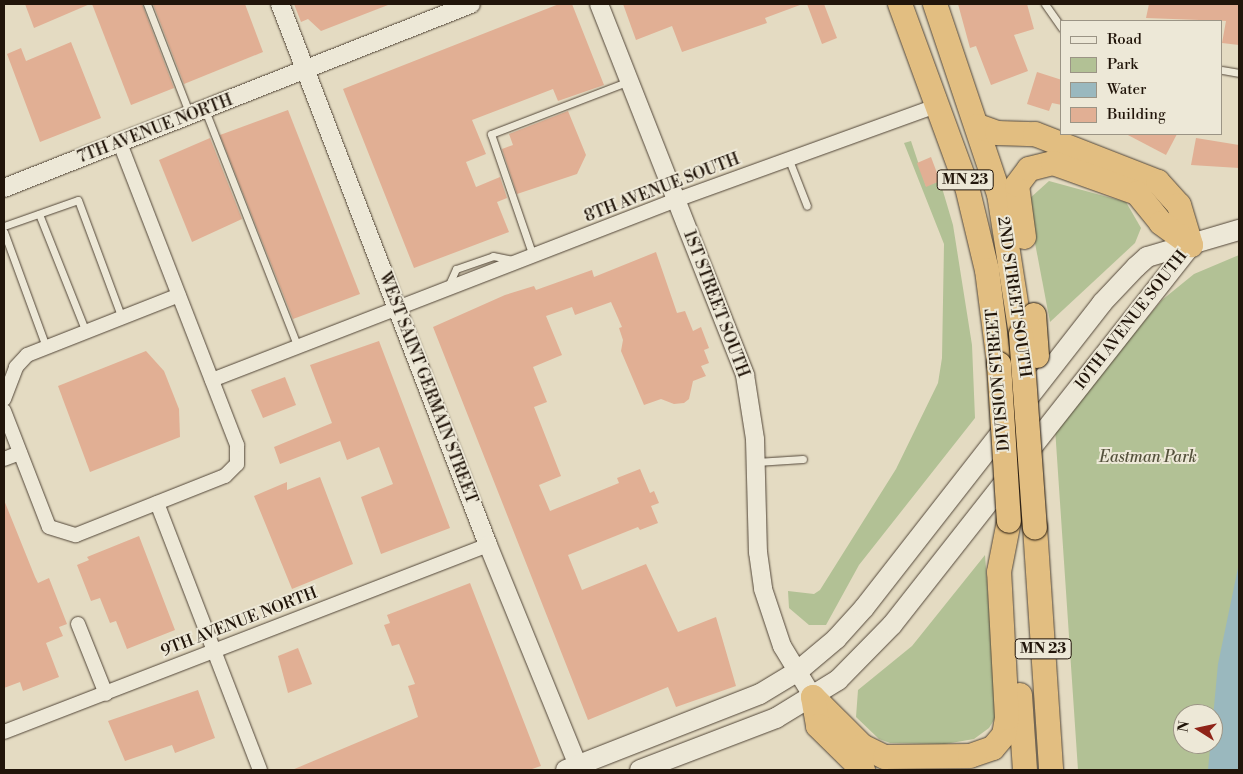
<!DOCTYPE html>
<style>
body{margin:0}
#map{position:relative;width:1243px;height:774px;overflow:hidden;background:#e4dbc2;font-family:"Libre Bodoni",serif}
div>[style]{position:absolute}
.green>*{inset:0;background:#b2c195}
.water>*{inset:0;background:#9ab8be}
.building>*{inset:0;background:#e1af94}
.roads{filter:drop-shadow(0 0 1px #524638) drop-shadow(0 0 1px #524638)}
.service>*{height:7px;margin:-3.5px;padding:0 3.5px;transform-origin:3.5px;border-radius:3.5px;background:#ede8d7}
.minor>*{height:14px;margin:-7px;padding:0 7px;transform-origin:7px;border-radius:7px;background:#ede8d7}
.tertiary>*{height:18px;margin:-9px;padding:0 9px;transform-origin:9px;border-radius:9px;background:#ede8d7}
.secondary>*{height:20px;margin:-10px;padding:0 10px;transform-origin:10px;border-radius:10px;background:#ede8d7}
.trunk>*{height:24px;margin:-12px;padding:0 12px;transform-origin:12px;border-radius:12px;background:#e2be81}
.bridges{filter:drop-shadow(0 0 1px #21150a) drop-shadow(0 0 1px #21150a)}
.trunk-bridge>*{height:24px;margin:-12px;padding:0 12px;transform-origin:12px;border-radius:12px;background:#e2be81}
span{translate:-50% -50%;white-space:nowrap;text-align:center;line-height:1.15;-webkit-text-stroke:4px #ede8d7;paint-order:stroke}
.shield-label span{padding:1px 4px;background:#ede8d7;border:1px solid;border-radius:4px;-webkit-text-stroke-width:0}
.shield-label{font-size:15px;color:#21150a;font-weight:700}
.street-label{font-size:16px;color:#21150a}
.park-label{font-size:16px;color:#54513b;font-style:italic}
.frame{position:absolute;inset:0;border:5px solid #21150a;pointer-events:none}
.legend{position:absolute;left:1060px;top:20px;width:162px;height:115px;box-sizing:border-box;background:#ede8d7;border:1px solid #9b9485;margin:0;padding:6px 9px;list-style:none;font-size:15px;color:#21150a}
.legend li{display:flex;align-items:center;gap:10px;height:25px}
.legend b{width:25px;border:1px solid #9b9485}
.north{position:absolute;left:1173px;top:704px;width:50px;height:50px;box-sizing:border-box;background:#ede8d7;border:1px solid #9b9485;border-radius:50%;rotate:280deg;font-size:14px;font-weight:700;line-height:20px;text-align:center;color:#21150a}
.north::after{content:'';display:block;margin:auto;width:18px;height:22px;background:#8f2418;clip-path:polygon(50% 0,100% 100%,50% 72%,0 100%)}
</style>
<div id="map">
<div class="green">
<div style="clip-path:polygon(911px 141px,926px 186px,940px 181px,953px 225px,972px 345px,975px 418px,859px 565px,826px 625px,809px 625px,789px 608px,788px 591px,814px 594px,820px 590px,896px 469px,938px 383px,942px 358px,944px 244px,904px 143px)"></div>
<div style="clip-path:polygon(1049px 181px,1126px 202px,1141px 228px,1135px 243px,1050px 322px,1028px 206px,1029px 199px)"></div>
<div style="clip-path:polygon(evenodd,1239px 255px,1239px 770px,1078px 770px,1055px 428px,1162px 300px,1194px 274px,1239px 255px,1183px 714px,1213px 714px,1213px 744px,1183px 744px,1183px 714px)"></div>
<div style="clip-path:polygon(985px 555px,997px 715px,989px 728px,974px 739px,945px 744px,890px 743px,879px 739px,856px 717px,858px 690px,912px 646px)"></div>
</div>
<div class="water">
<div style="clip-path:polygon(1239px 563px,1239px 770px,1208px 770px,1218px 664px)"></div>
</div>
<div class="building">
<div style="clip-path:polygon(25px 4px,90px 4px,34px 28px)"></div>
<div style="clip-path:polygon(92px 4px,142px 4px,174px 88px,131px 105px)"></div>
<div style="clip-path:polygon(153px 4px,245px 4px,263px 52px,184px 84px)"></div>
<div style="clip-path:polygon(294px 4px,388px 4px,388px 5px,321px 31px,308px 19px,301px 22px)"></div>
<div style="clip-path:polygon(559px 4px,572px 4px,604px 85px,558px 101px,553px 89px,472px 120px,486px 154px,466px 162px,476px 187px,500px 177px,507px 198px,497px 202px,509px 232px,414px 268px,343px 89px)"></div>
<div style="clip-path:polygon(623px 4px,799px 4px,800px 5px,765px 18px,767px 23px,682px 52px,672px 26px,636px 40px)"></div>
<div style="clip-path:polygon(807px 4px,824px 4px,837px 38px,822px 44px)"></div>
<div style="clip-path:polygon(958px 4px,1027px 4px,1034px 29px,1014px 35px,1028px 71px,991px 85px,976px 46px,970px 48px)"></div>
<div style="clip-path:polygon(1149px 4px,1239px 4px,1239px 45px,1222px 43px,1226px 21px,1146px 18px)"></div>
<div style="clip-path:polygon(71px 42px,101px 118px,40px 142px,7px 54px,21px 48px,26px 61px)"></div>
<div style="clip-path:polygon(1037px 72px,1062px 80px,1062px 105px,1052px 103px,1049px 111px,1027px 104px)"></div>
<div style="clip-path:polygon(288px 110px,360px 294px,293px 319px,220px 135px)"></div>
<div style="clip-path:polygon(568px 111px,586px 155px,577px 174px,517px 194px,502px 149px,513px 145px,509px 134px)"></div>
<div style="clip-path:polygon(1126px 134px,1177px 134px,1166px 155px)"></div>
<div style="clip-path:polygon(210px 138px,242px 219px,192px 242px,159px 160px)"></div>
<div style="clip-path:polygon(1196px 138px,1239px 145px,1239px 168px,1191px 165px)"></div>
<div style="clip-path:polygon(931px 157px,940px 181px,926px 187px,917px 163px)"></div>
<div style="clip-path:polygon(656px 252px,677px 313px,685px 311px,693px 331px,701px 327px,709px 348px,704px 350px,709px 363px,701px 366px,706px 376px,693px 381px,689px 399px,684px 403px,674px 404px,661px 399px,644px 405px,621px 351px,623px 340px,619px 328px,622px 327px,611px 302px,575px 315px,572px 307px,546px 316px,562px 355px,533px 367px,547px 402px,534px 407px,561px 476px,539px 485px,550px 511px,619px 483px,617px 478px,640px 469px,650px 493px,654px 491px,659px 503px,651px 506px,658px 523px,640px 530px,638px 527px,568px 555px,582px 590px,646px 564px,678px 632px,716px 617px,736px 686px,676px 707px,668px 687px,588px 720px,433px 327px,505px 295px,534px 286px,536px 290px,592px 270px,594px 277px)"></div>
<div style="clip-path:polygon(379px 341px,450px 528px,381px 554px,361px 497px,393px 484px,379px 447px,347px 460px,340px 441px,280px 464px,274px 447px,332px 423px,310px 365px)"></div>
<div style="clip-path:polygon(146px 351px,164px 371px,179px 409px,180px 437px,90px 472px,58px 386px)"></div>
<div style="clip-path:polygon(285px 377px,296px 405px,263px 418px,251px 390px)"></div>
<div style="clip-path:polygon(320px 477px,353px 564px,292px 589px,254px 496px,287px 482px,287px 490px)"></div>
<div style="clip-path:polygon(4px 500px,35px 577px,38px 583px,49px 578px,67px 624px,59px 627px,63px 636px,46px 643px,59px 677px,23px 691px,20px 682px,4px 688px)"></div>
<div style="clip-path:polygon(139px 536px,175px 630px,127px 649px,116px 621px,110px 623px,100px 598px,91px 601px,77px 565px,89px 560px,87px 557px)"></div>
<div style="clip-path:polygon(470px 583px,541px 766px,529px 770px,292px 770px,418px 717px,408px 686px,415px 684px,399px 644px,392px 646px,384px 625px,390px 623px,387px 615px)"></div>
<div style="clip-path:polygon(298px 648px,312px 684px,288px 693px,278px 656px)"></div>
<div style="clip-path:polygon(198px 690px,215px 738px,175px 753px,172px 745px,125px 761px,108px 721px)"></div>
</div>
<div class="roads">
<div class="service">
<div style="left:147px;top:4px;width:119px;rotate:68.8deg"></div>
<div style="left:1045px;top:4px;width:29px;rotate:55deg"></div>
<div style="left:1222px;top:70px;width:17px;rotate:10deg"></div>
<div style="left:205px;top:110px;width:255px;rotate:68.6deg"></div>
<div style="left:789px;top:160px;width:49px;rotate:68.6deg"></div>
<div style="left:39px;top:214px;width:127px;rotate:68.3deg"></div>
<div style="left:4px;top:226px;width:78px;rotate:-19.4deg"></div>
<div style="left:78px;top:200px;width:126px;rotate:69.6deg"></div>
<div style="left:4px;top:232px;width:122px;rotate:69.9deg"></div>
<div style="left:533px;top:256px;width:129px;rotate:-109deg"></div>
<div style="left:491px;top:134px;width:148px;rotate:-21deg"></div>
<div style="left:447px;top:289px;width:22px;rotate:-66deg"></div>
<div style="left:456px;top:269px;width:39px;rotate:-19deg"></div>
<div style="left:493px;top:256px;width:20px;rotate:11deg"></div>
<div style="left:756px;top:462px;width:47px;rotate:-3.7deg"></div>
</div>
<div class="minor">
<div style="left:212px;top:380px;width:498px;rotate:-21.2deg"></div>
<div style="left:676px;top:200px;width:280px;rotate:-19.9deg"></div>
<div style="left:4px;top:399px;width:34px;rotate:-69deg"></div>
<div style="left:16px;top:367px;width:16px;rotate:-47deg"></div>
<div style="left:27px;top:355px;width:163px;rotate:-21.5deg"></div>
<div style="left:4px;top:411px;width:124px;rotate:68.8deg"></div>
<div style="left:49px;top:527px;width:28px;rotate:17deg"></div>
<div style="left:76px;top:535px;width:160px;rotate:-21.6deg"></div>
<div style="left:225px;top:476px;width:17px;rotate:-45deg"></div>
<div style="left:237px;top:464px;width:19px;rotate:-90deg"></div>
<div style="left:237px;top:445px;width:324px;rotate:-111.2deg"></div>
<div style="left:4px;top:459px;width:17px;rotate:-21deg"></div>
<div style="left:157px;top:503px;width:286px;rotate:68.9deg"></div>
<div style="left:78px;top:624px;width:75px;rotate:68.2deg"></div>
<div style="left:4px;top:732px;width:519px;rotate:-21.12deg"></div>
</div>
<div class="tertiary">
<div style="left:280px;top:4px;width:580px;rotate:68.97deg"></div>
<div style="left:488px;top:545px;width:243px;rotate:67.8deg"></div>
<div style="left:599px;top:4px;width:399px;rotate:68.5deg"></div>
<div style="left:745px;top:375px;width:65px;rotate:81.1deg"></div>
<div style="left:755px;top:439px;width:113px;rotate:88.5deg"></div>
<div style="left:758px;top:552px;width:37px;rotate:82deg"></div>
<div style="left:763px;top:589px;width:60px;rotate:71.6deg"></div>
<div style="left:782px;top:646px;width:60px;rotate:58.7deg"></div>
<div style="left:4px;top:188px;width:502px;rotate:-21.5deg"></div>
</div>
<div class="secondary">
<div style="left:566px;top:770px;width:208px;rotate:-21.4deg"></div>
<div style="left:760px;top:694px;width:44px;rotate:-31.2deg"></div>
<div style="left:798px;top:671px;width:50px;rotate:-40.1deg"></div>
<div style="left:836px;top:639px;width:42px;rotate:-47.9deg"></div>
<div style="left:864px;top:608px;width:387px;rotate:-52deg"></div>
<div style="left:1102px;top:303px;width:50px;rotate:-46.6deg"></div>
<div style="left:1136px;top:267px;width:15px;rotate:-42deg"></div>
<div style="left:1147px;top:257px;width:96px;rotate:-16.4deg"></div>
<div style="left:640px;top:770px;width:146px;rotate:-20.9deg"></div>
<div style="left:776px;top:718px;width:73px;rotate:-31.5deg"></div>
<div style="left:838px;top:680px;width:77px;rotate:-45.5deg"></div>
<div style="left:892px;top:625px;width:484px;rotate:-51.8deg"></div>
</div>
<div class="trunk">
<div style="left:900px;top:4px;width:195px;rotate:69.9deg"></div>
<div style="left:967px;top:187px;width:85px;rotate:76.5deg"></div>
<div style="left:987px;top:270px;width:95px;rotate:82.7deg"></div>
<div style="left:935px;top:4px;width:200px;rotate:71.4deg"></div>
<div style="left:999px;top:194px;width:142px;rotate:81.1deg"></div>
<div style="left:978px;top:126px;width:20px;rotate:20deg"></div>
<div style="left:997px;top:133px;width:38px;rotate:2deg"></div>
<div style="left:1035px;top:134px;width:132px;rotate:21.3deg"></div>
<div style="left:1158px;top:182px;width:31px;rotate:48deg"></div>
<div style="left:1179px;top:205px;width:42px;rotate:73.3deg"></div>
<div style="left:1024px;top:237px;width:52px;rotate:-97.7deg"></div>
<div style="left:1017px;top:185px;width:20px;rotate:-53deg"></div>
<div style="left:1029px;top:169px;width:25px;rotate:-14deg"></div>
<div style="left:1053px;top:163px;width:89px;rotate:19.7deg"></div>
<div style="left:1137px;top:193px;width:38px;rotate:51deg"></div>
<div style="left:1161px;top:223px;width:37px;rotate:36deg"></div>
<div style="left:1035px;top:527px;width:244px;rotate:86.2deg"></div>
<div style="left:1020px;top:695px;width:75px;rotate:86.2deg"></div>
<div style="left:813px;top:697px;width:69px;rotate:45deg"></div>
<div style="left:862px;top:746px;width:25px;rotate:26deg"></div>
<div style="left:885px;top:757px;width:85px;rotate:-0.7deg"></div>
<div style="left:970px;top:756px;width:24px;rotate:-19deg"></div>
<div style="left:993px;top:748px;width:17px;rotate:-50deg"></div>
<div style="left:1004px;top:735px;width:17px;rotate:-80deg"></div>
<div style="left:1007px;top:718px;width:146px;rotate:-93.1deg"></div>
<div style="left:999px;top:572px;width:52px;rotate:-78.9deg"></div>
<div style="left:813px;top:697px;width:29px;rotate:80deg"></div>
<div style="left:818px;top:726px;width:63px;rotate:44.4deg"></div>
</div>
</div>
<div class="bridges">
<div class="trunk-bridge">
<div style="left:1034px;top:315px;width:41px;rotate:85.8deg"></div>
<div style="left:1021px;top:334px;width:194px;rotate:85.9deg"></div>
<div style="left:999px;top:364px;width:157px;rotate:86.4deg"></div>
</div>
</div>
<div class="shield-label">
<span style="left:965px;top:180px">MN 23</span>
<span style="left:1043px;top:649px">MN 23</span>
</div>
<div class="street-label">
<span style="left:155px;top:129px;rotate:-21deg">7TH AVENUE NORTH</span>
<span style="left:662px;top:188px;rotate:-21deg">8TH AVENUE SOUTH</span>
<span style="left:1014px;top:297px;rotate:82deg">2ND STREET SOUTH</span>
<span style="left:716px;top:304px;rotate:69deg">1ST STREET SOUTH</span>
<span style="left:1131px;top:320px;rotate:-52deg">10TH AVENUE SOUTH</span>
<span style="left:998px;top:380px;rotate:-95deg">DIVISION STREET</span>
<span style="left:428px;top:388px;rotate:69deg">WEST SAINT GERMAIN STREET</span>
<span style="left:239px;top:622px;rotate:-21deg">9TH AVENUE NORTH</span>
</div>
<div class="park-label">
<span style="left:1148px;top:457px">Eastman Park</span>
</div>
<div class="frame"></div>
<ul class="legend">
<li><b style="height:6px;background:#ede8d7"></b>Road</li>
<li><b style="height:14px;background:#b2c195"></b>Park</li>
<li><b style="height:14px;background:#9ab8be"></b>Water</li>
<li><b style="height:14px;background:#e1af94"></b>Building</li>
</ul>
<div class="north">N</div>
</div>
